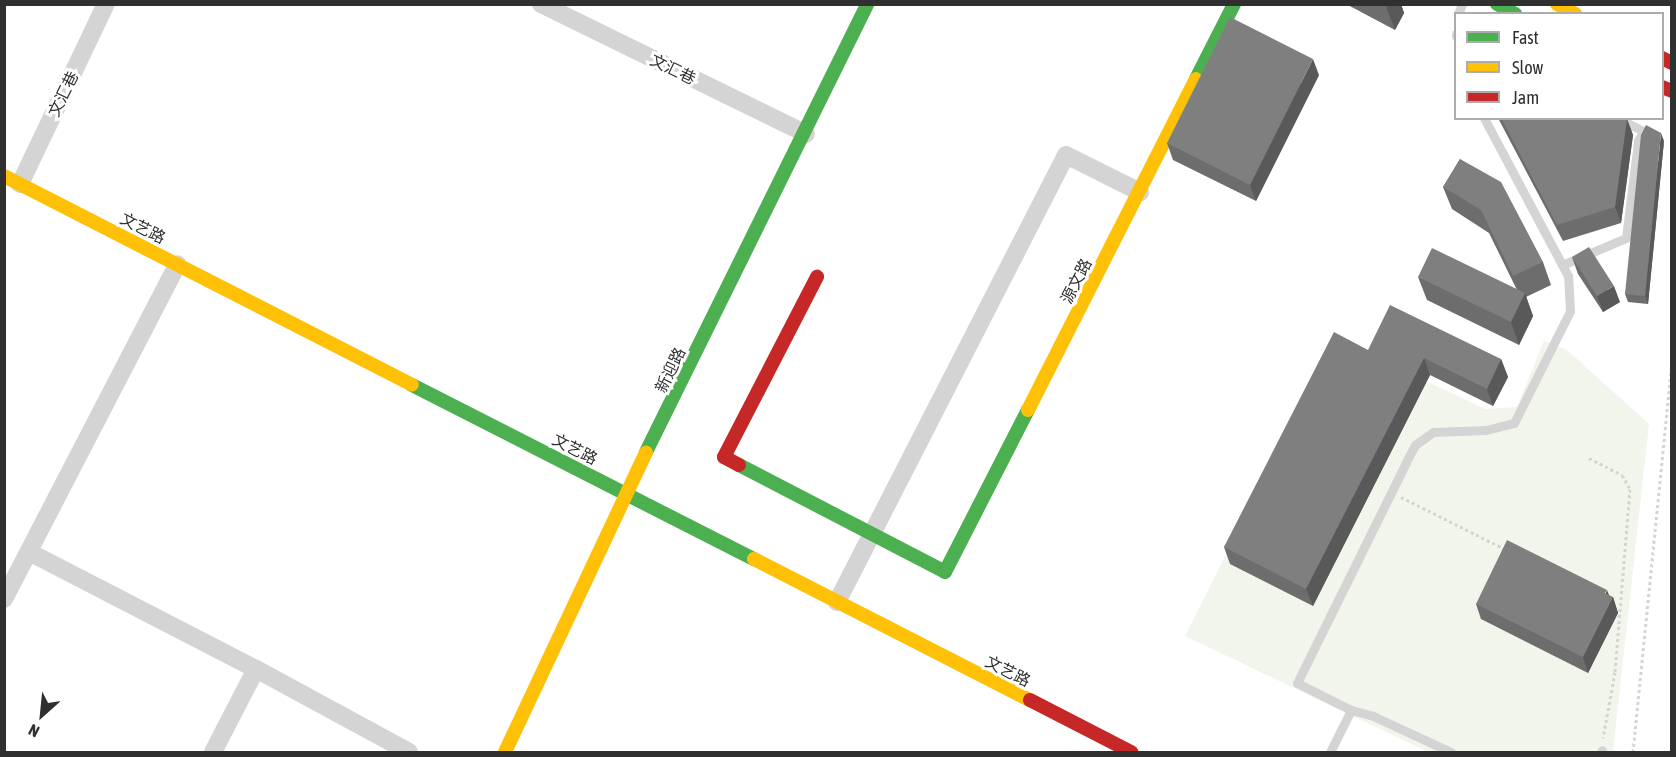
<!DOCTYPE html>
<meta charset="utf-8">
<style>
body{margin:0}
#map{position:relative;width:1676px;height:757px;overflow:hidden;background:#fff;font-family:"Asap Condensed","Noto Sans SC",sans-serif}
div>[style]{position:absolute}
.green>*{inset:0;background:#f2f5ec}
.path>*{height:3px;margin-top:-1.5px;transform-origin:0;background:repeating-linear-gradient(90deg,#d4d4d4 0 3px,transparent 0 6px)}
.lane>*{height:9px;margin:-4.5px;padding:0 4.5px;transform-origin:4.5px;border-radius:4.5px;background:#d4d4d4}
.street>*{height:18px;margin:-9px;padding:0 9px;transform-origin:9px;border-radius:9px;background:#d4d4d4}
.fast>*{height:14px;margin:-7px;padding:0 7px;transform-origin:7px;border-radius:7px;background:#4caf50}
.slow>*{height:14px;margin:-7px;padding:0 7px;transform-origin:7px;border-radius:7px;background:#ffc107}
.jam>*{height:14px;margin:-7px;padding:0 7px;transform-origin:7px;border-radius:7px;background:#c62828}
.wall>*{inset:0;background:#6d6d6d}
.shaded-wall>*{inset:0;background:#595959}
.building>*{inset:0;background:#7f7f7f}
span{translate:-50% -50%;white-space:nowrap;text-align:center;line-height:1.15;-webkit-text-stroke:6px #fff;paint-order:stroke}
.street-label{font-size:16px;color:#303030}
.frame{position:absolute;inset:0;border:6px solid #303030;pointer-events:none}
.legend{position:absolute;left:1454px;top:12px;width:210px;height:108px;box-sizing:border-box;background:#fff;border:2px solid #acacac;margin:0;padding:8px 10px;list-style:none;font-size:18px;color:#303030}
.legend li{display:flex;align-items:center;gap:12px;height:30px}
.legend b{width:30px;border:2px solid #acacac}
.north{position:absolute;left:12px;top:685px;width:60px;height:60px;-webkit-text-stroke:4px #fff;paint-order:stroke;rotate:207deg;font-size:16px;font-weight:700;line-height:24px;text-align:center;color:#303030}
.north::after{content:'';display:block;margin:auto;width:21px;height:27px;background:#303030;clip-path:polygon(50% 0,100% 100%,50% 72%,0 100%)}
</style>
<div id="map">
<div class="green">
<div style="clip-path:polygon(1335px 338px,1485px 409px,1517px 407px,1544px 341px,1567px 350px,1649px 424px,1613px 752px,1428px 752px,1185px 636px)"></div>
</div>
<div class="path">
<div style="left:1589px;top:458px;width:37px;rotate:27deg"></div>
<div style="left:1622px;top:475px;width:16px;rotate:60deg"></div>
<div style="left:1630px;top:489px;width:184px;rotate:94.7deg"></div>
<div style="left:1615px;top:672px;width:67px;rotate:100.3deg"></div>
<div style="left:1401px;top:497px;width:116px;rotate:26.6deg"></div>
<div style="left:1633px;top:752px;width:393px;rotate:-84.3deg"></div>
</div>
<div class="lane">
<div style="left:1458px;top:14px;width:11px;rotate:-68deg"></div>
<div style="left:1456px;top:34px;width:2px;rotate:90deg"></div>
<div style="left:1562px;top:265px;width:69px;rotate:-22.9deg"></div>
<div style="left:1626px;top:238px;width:98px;rotate:-82.9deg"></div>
<div style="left:1638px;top:141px;width:11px;rotate:-63deg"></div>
<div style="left:1643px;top:131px;width:28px;rotate:-153deg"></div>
<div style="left:1351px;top:710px;width:23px;rotate:15deg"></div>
<div style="left:1373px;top:716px;width:86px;rotate:24.8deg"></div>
<div style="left:1330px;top:752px;width:47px;rotate:-63.4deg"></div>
<div style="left:1351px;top:710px;width:60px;rotate:-153.4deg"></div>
<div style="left:1297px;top:683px;width:246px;rotate:-63.7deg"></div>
<div style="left:1406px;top:462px;width:19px;rotate:-62deg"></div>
<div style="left:1415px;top:445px;width:22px;rotate:-36deg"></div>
<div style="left:1433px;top:432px;width:53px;rotate:-2.2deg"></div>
<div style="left:1486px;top:430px;width:29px;rotate:-14deg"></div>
<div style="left:1514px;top:423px;width:125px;rotate:-63.4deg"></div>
<div style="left:1570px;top:311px;width:35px;rotate:-93deg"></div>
<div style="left:1568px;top:276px;width:179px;rotate:-118deg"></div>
<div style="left:1601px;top:752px;width:2px;rotate:-63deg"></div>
</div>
<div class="street">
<div style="left:541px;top:4px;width:295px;rotate:26.1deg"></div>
<div style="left:20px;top:184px;width:199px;rotate:-64.5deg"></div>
<div style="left:29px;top:552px;width:255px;rotate:27.3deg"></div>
<div style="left:256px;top:669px;width:93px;rotate:117.4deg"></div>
<div style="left:4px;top:599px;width:377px;rotate:-62.6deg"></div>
<div style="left:837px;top:602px;width:502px;rotate:-62.87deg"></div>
<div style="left:1066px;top:155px;width:83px;rotate:26.6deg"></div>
<div style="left:256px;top:669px;width:174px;rotate:28.5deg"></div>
</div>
<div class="fast">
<div style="left:1497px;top:4px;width:21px;rotate:29deg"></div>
<div style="left:1196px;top:79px;width:84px;rotate:-63.1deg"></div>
<div style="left:412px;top:385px;width:384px;rotate:27deg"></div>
<div style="left:646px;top:452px;width:500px;rotate:-63.7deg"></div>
<div style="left:739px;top:465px;width:232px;rotate:27.4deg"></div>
<div style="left:945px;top:572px;width:182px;rotate:-62.9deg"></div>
</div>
<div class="slow">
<div style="left:1557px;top:4px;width:21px;rotate:29deg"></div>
<div style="left:4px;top:176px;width:458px;rotate:27.1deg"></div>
<div style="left:1028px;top:410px;width:371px;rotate:-63.1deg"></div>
<div style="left:754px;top:559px;width:310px;rotate:27.1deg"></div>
<div style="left:505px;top:752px;width:331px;rotate:-64.8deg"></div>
</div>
<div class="jam">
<div style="left:1662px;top:58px;width:11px;rotate:27deg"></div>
<div style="left:1662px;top:87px;width:11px;rotate:22deg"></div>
<div style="left:739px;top:465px;width:17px;rotate:-152deg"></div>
<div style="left:724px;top:457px;width:203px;rotate:-62.7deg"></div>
<div style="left:1030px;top:700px;width:114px;rotate:27.2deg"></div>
</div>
<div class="wall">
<div style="clip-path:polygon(1346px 4px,1401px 4px,1404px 13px,1395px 30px)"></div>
<div style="clip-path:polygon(1319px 75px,1256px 201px,1173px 160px,1167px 143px)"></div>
<div style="clip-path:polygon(1498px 118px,1627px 119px,1633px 135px,1621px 223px,1563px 241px)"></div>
<div style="clip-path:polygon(1664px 141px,1648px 304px,1628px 302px,1625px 294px)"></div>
<div style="clip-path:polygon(1460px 159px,1543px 262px,1551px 285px,1526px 297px,1533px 316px,1519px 345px,1427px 300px,1418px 277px,1517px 290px,1489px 233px,1452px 209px,1443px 187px)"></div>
<div style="clip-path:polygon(1572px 257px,1620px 302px,1603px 312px,1578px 274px)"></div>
<div style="clip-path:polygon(1368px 350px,1501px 359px,1508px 377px,1493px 406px,1430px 375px,1313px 606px,1230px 564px,1224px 547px)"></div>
<div style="clip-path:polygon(1613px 597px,1618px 613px,1588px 673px,1481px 619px,1476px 604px)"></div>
</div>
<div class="shaded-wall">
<div style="clip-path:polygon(1388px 4px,1401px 4px,1404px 13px,1395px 30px,1386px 7px)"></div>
<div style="clip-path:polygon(1313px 59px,1319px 75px,1256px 201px,1250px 185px)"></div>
<div style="clip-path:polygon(1627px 119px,1633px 135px,1621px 223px,1615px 207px)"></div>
<div style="clip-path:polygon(1661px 133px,1664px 141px,1648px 304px,1645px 296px)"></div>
<div style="clip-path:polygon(1614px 286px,1620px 302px,1603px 312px,1597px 296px)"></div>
<div style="clip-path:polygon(1525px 293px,1533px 316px,1519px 345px,1511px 322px)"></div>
<div style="clip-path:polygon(1424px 358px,1430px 375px,1313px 606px,1306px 589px)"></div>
<div style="clip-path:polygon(1501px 359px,1508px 377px,1493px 406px,1487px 389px)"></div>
<div style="clip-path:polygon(1607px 590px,1611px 600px,1613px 597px,1618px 613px,1588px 673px,1583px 657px)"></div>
</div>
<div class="building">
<div style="clip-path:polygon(1230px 17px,1313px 59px,1250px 185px,1167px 143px)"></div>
<div style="clip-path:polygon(1501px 118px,1627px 119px,1615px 207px,1557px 225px)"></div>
<div style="clip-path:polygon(1646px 125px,1661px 133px,1645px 296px,1625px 294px,1641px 135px)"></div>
<div style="clip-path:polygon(1460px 159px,1501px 182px,1543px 262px,1513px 276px,1481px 210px,1443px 187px)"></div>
<div style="clip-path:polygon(1589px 247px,1614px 286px,1597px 296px,1572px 257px)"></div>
<div style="clip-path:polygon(1432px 248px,1525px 293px,1511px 322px,1418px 277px)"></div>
<div style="clip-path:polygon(1390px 305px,1501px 359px,1487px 389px,1424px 358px,1306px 589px,1224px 547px,1334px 332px,1368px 350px)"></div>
<div style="clip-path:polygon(1507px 540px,1607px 590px,1605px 593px,1613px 597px,1583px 657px,1476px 604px)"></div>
</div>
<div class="street-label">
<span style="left:673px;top:69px;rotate:26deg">文汇巷</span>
<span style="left:63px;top:94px;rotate:-64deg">文汇巷</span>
<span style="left:143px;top:228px;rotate:27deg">文艺路</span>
<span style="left:1076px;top:281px;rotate:-63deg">源文路</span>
<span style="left:670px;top:370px;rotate:-64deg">新迎路</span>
<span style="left:575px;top:449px;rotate:27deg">文艺路</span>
<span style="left:1008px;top:671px;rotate:27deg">文艺路</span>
</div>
<div class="frame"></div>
<ul class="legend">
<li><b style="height:8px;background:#4caf50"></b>Fast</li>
<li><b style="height:8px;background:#ffc107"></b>Slow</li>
<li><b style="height:8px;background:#c62828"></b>Jam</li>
</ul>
<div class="north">N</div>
</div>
